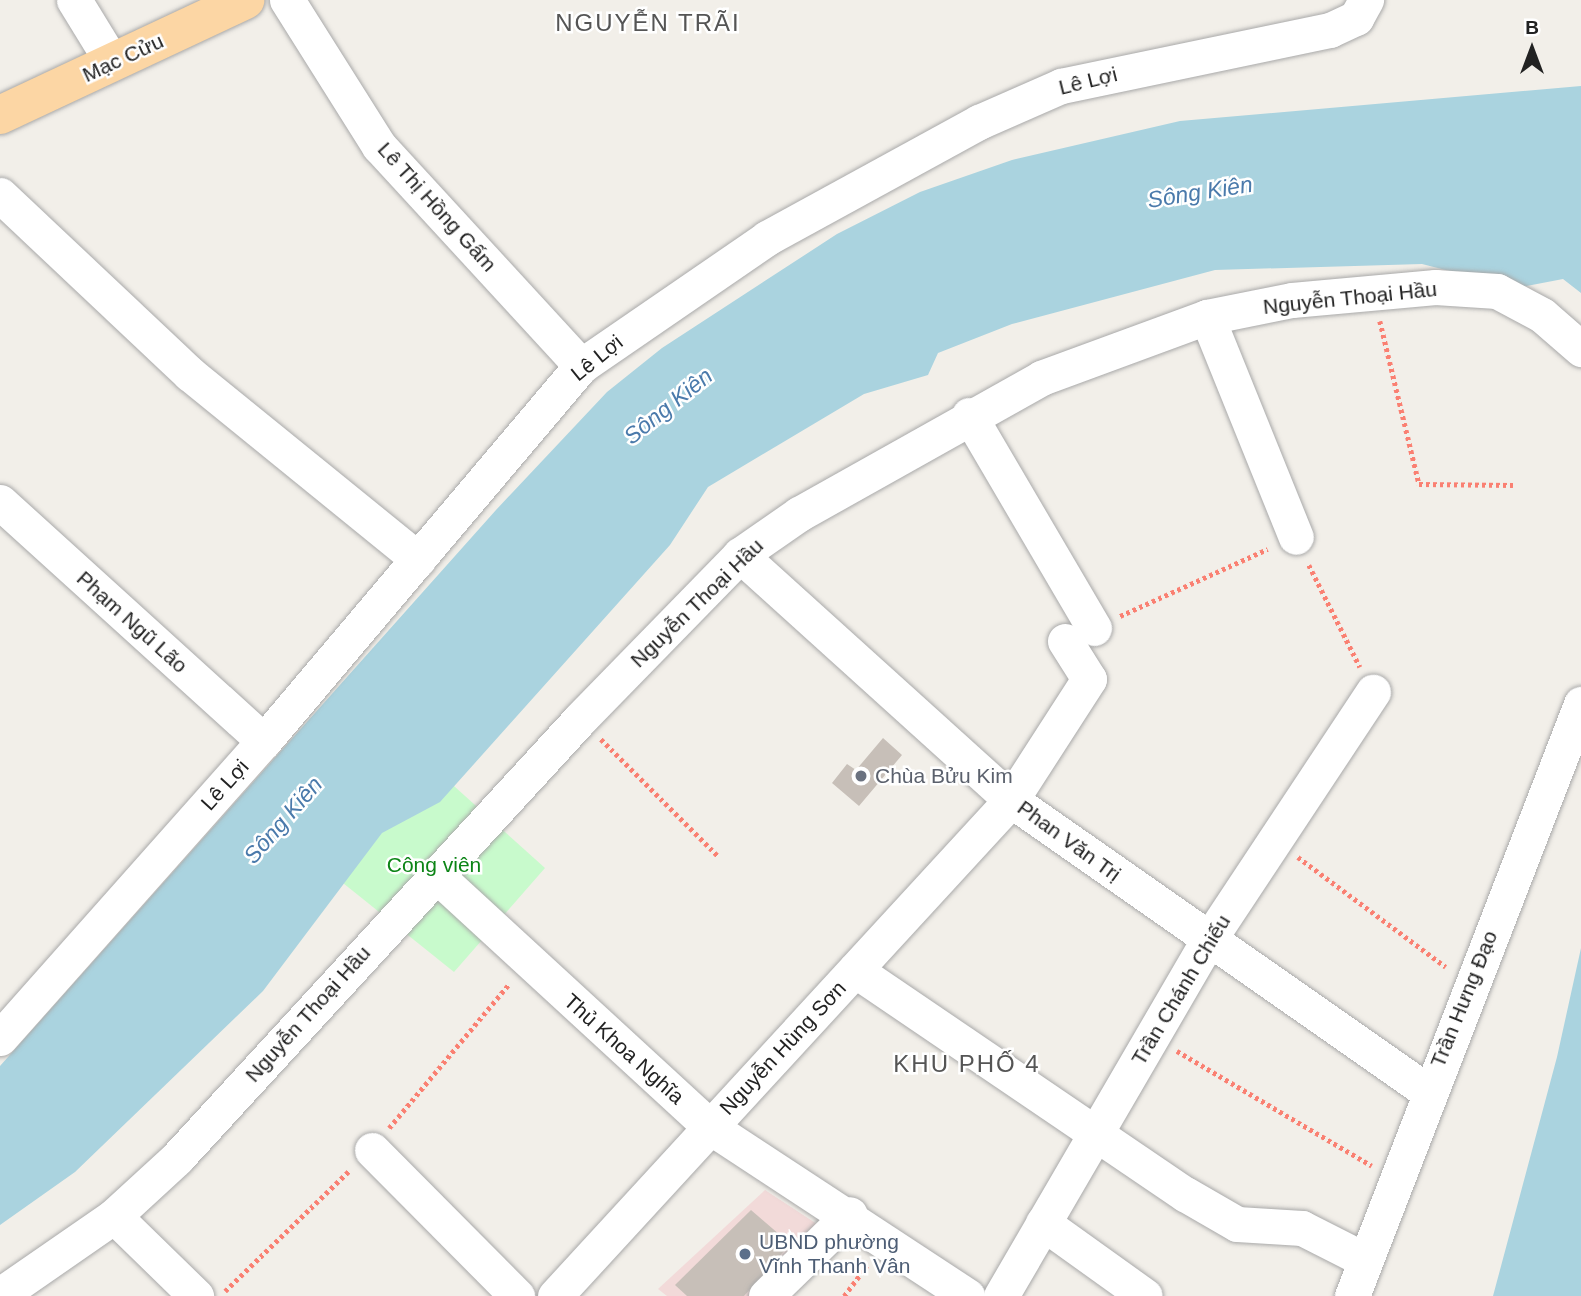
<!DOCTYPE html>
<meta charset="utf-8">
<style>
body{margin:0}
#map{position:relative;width:1581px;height:1296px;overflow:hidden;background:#f2efe9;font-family:Arial,sans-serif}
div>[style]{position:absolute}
.commercial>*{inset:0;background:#f2dad9}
.park>*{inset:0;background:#c8facc}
.water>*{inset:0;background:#aad3df}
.building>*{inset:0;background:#c7bfb8}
.path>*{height:4.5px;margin-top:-2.25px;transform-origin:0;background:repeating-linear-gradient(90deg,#fa8072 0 3.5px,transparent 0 7px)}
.roads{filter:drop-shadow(0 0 2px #a9a9a9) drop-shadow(0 0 2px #a9a9a9)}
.minor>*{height:35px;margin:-17.5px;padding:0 17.5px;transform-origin:17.5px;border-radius:17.5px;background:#fff}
.major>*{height:38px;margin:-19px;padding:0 19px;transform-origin:19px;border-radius:19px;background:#fcd6a4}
.dots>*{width:19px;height:19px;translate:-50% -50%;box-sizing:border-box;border:4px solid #fff;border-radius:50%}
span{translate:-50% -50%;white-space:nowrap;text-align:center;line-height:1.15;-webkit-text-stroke:5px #fff;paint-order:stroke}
.street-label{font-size:21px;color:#222}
.worship-label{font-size:21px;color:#5b616d}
.left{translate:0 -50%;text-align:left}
.park-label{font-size:21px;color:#0c8416}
.service-label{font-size:21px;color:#4e5e75}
.water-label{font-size:23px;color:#4a7aab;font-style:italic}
.quarter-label{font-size:24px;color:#555;letter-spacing:2px}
.north{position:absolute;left:1497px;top:14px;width:70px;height:70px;-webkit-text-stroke:5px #fff;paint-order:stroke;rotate:0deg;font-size:19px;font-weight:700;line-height:28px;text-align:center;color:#222}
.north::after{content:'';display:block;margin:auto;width:24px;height:32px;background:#222;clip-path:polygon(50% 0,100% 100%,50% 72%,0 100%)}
</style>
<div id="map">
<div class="commercial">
<div style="clip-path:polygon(765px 1190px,823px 1228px,755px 1296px,667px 1296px,658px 1289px)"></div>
</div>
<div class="park">
<div style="clip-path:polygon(424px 759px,545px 868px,454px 972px,318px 863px)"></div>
</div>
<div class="water">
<div style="clip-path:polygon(1581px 86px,1581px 293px,1563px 279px,1516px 288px,1422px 264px,1215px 270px,1012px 324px,938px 353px,928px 375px,864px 394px,708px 487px,670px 545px,440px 802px,382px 833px,263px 991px,75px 1172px,0 1225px,0 1066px,496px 510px,607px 392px,662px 348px,837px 234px,920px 192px,1012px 160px,1180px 121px)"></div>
<div style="clip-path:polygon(1581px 948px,1581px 1296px,1493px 1296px,1557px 1057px)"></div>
</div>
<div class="building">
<div style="clip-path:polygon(883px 738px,902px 755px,859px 806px,832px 783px,847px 764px,856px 770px)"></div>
<div style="clip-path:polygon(751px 1210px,780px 1235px,784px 1251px,744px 1296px,687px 1296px,675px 1285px)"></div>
</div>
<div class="path">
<div style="left:1380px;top:321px;width:168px;rotate:76.5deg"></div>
<div style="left:1419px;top:484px;width:94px;rotate:0.6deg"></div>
<div style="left:1309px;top:565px;width:114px;rotate:63.4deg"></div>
<div style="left:1120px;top:616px;width:162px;rotate:-24.4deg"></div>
<div style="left:601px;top:739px;width:165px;rotate:45deg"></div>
<div style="left:1298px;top:857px;width:184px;rotate:36.6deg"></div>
<div style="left:1177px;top:1051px;width:226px;rotate:30.5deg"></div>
<div style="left:389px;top:1128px;width:187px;rotate:-50.2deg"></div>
<div style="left:225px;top:1291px;width:174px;rotate:-44.1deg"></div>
<div style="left:844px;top:1296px;width:38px;rotate:-53deg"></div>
</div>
<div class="roads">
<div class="minor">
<div style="left:74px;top:0;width:73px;rotate:58.5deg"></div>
<div style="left:287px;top:0;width:173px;rotate:57.8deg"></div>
<div style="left:379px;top:146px;width:299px;rotate:47.4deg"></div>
<div style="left:0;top:195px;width:261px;rotate:43.3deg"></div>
<div style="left:190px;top:374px;width:294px;rotate:39.1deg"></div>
<div style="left:1207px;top:317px;width:237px;rotate:68deg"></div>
<div style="left:969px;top:415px;width:247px;rotate:59.6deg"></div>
<div style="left:0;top:502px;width:356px;rotate:42.2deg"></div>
<div style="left:740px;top:555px;width:365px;rotate:42.1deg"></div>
<div style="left:1011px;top:800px;width:508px;rotate:34.97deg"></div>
<div style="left:436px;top:875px;width:372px;rotate:42.6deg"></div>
<div style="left:710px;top:1127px;width:308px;rotate:33.3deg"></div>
<div style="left:855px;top:970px;width:399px;rotate:34.2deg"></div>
<div style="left:1185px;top:1194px;width:60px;rotate:30deg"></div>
<div style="left:1237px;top:1224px;width:65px;rotate:3.5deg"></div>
<div style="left:1302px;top:1228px;width:68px;rotate:26.9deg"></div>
<div style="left:0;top:1038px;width:397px;rotate:-48.4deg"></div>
<div style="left:264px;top:741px;width:491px;rotate:-49.8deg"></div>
<div style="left:581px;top:366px;width:226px;rotate:-34.5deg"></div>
<div style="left:767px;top:238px;width:242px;rotate:-28.7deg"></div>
<div style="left:979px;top:122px;width:90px;rotate:-23.7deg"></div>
<div style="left:1061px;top:86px;width:275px;rotate:-11.8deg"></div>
<div style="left:1330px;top:30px;width:29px;rotate:-25deg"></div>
<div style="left:1356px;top:18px;width:21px;rotate:-61deg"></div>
<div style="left:372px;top:1150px;width:206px;rotate:45.2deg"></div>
<div style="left:114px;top:1216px;width:115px;rotate:44.3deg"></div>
<div style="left:1043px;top:1223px;width:125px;rotate:35.6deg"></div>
<div style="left:0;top:1295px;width:139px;rotate:-34.7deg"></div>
<div style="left:114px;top:1216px;width:86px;rotate:-42.6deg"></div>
<div style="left:177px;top:1158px;width:597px;rotate:-47.44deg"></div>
<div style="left:581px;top:718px;width:228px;rotate:-45.7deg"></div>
<div style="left:740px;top:555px;width:72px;rotate:-34.8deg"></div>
<div style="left:799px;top:514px;width:278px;rotate:-29.3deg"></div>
<div style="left:1041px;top:378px;width:177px;rotate:-20.2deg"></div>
<div style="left:1207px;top:317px;width:87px;rotate:-11.3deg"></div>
<div style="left:1292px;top:300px;width:144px;rotate:-5.2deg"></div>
<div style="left:1435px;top:287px;width:62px;rotate:3.7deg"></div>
<div style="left:1497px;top:291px;width:51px;rotate:28.1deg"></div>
<div style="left:1542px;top:315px;width:52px;rotate:41.1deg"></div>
<div style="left:555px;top:1296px;width:674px;rotate:-47.41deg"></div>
<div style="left:1011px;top:800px;width:144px;rotate:-57.2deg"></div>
<div style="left:1089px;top:679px;width:45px;rotate:-122.3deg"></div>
<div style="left:766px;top:1296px;width:117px;rotate:-44.3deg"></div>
<div style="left:1001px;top:1296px;width:411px;rotate:-59.8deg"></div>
<div style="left:1208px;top:941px;width:299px;rotate:-56.5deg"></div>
<div style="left:1352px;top:1296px;width:635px;rotate:-68.85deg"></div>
</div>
<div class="major">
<div style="left:0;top:115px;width:271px;rotate:-25.1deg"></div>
</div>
</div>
<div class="dots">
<div style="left:861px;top:776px;background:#6b7280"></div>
<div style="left:745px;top:1254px;background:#5c6f8a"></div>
</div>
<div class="street-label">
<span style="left:123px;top:58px;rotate:-25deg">Mạc Cửu</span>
<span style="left:1088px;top:81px;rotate:-14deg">Lê Lợi</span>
<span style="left:437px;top:207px;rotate:48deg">Lê Thị Hồng Gấm</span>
<span style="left:1350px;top:298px;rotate:-6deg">Nguyễn Thoại Hầu</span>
<span style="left:597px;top:358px;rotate:-39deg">Lê Lợi</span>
<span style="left:697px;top:603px;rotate:-44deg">Nguyễn Thoại Hầu</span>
<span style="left:132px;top:622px;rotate:42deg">Phạm Ngũ Lão</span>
<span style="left:225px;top:785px;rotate:-48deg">Lê Lợi</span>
<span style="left:1069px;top:841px;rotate:36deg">Phan Văn Trị</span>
<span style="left:1181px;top:990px;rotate:-59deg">Trần Chánh Chiếu</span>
<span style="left:1464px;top:999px;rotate:-68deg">Trần Hưng Đạo</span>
<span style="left:308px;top:1014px;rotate:-48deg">Nguyễn Thoại Hầu</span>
<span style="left:783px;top:1048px;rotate:-47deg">Nguyễn Hùng Sơn</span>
<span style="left:624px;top:1049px;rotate:42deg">Thủ Khoa Nghĩa</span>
</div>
<div class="worship-label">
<span class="left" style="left:875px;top:776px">Chùa Bửu Kim</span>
</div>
<div class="park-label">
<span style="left:434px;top:865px">Công viên</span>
</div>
<div class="service-label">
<span class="left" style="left:759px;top:1254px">UBND phường<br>Vĩnh Thanh Vân</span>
</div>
<div class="water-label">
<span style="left:1200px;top:192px;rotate:-9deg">Sông Kiên</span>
<span style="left:668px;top:406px;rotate:-39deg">Sông Kiên</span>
<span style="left:283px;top:820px;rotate:-49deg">Sông Kiên</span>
</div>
<div class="quarter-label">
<span style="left:648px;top:23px">NGUYỄN TRÃI</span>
<span style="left:967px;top:1064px">KHU PHỐ 4</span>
</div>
<div class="north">B</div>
</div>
